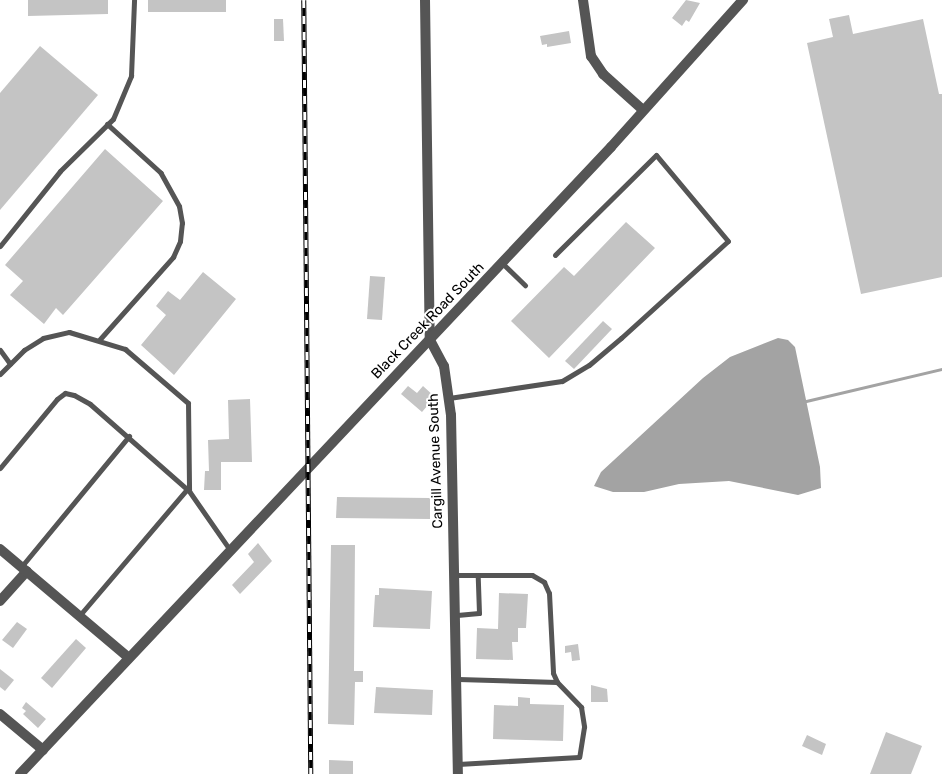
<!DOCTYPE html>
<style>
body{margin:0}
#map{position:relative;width:942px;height:774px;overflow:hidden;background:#fff;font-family:Rubik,sans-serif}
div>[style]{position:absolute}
.water>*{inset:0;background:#a3a3a3}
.stream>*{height:2.5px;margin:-1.25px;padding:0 1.25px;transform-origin:1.25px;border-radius:1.25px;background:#a3a3a3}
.building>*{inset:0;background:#c4c4c4}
.service>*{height:5px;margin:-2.5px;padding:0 2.5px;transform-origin:2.5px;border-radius:2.5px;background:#555}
.minor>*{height:10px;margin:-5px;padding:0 5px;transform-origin:5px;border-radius:5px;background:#555}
.tertiary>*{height:10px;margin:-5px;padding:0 5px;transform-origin:5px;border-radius:5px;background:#555}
.rail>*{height:4.5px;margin-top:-2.25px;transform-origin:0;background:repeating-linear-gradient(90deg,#fff 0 8px,#000 0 16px);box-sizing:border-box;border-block:1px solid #000}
span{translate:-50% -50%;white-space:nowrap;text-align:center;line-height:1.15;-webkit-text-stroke:4px #fff;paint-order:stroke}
.street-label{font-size:14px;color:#000}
</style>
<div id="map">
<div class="water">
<div style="clip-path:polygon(778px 338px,788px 340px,795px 347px,820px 467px,821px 488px,798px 495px,729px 481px,679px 484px,644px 492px,613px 492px,594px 486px,601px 472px,703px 378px,730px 357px)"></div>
</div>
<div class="stream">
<div style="left:802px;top:402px;width:144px;rotate:-13.3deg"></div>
</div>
<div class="building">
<div style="clip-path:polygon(28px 0,108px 0,108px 14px,28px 16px)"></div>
<div style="clip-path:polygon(148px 0,226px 0,226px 12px,148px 12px)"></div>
<div style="clip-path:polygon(686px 0,700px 3px,689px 22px,686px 20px,682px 26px,672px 18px)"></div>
<div style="clip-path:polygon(849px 15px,853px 34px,923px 19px,939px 94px,942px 94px,942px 277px,861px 294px,807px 43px,833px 37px,829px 19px)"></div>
<div style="clip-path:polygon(274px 19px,283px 19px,284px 41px,274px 41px)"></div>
<div style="clip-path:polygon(569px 31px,571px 43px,547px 47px,547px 44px,542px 45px,540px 36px)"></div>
<div style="clip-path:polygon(40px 46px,98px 95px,0 210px,0 93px)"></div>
<div style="clip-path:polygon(105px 149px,163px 201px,63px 315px,56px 308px,44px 324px,10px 295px,23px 281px,5px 265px)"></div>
<div style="clip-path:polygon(626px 222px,655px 248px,549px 358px,511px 321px,564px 267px,574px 276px)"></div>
<div style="clip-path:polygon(203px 272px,236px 299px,174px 375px,141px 345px,166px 315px,156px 306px,168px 291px,180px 300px)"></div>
<div style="clip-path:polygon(370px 276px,385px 277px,382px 320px,367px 319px)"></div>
<div style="clip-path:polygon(603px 321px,612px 329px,574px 369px,565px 361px)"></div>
<div style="clip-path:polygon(408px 386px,417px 393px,423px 386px,435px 397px,422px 412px,401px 394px)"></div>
<div style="clip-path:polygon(250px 399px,252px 462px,221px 462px,221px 490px,204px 490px,205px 471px,209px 471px,208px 440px,229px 439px,228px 400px)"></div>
<div style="clip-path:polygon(337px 497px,430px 498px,430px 519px,336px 518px)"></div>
<div style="clip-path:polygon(258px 543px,272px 561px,240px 594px,232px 585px,254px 562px,248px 554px)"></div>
<div style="clip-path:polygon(331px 545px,355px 545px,354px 671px,363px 671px,363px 682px,355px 682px,354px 725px,328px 724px)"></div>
<div style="clip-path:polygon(379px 588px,432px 591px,430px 629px,373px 627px,375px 595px,379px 595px)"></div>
<div style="clip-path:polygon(499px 593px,528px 594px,526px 628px,518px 628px,518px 642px,512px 642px,513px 660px,476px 659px,477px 628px,498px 629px)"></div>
<div style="clip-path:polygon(17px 622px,27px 629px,13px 648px,2px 640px)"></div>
<div style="clip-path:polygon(76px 639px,86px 648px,52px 688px,41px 678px)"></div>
<div style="clip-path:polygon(578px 644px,580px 660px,572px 661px,571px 652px,565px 653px,565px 646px)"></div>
<div style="clip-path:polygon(0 669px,14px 680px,5px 691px,0 687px)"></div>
<div style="clip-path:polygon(591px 685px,607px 689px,608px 702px,591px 702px)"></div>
<div style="clip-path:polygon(376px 687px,433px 690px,432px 715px,374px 713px)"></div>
<div style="clip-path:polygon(518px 697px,530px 698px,530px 704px,564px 705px,563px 741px,493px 739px,494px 705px,518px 706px)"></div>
<div style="clip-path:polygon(26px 702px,46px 719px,38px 728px,23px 714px,26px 711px,22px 708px)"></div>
<div style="clip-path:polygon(886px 732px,922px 746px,911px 774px,870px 774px)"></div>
<div style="clip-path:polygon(807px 735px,826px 744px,822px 755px,802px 746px)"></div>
<div style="clip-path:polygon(329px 760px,353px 761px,353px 774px,329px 774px)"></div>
</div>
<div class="service">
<div style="left:0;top:246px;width:96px;rotate:-51.3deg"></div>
<div style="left:60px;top:171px;width:74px;rotate:-44.5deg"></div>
<div style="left:113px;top:119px;width:47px;rotate:-67.3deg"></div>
<div style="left:131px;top:76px;width:76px;rotate:-87.7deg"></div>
<div style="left:502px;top:263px;width:32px;rotate:44deg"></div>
<div style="left:100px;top:339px;width:110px;rotate:-48.3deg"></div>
<div style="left:173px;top:257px;width:17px;rotate:-66deg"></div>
<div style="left:180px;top:241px;width:18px;rotate:-84deg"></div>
<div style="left:182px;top:223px;width:17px;rotate:-100deg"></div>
<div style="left:179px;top:206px;width:38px;rotate:-119deg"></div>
<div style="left:161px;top:173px;width:73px;rotate:-137.8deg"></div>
<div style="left:0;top:350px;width:17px;rotate:54deg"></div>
<div style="left:0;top:374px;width:34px;rotate:-45deg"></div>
<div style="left:24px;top:350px;width:22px;rotate:-32deg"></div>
<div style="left:43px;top:338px;width:27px;rotate:-13deg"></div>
<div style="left:69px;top:332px;width:59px;rotate:16.9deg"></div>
<div style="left:125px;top:349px;width:83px;rotate:40.6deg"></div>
<div style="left:188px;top:403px;width:88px;rotate:89.3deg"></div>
<div style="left:449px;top:398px;width:114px;rotate:-8.6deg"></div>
<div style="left:562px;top:381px;width:31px;rotate:-31deg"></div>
<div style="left:589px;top:365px;width:42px;rotate:-40.2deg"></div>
<div style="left:621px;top:338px;width:144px;rotate:-42.2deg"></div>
<div style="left:728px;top:241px;width:112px;rotate:-129.9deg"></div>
<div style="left:656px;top:155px;width:142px;rotate:135.3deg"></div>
<div style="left:0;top:468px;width:89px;rotate:-50.4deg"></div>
<div style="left:57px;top:399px;width:10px;rotate:-37deg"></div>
<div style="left:65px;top:393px;width:9px;rotate:13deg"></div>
<div style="left:74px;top:395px;width:18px;rotate:29deg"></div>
<div style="left:90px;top:404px;width:132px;rotate:41.3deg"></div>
<div style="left:189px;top:491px;width:72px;rotate:55.2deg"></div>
<div style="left:21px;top:567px;width:170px;rotate:-50.5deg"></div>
<div style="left:455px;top:575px;width:77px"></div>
<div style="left:532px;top:575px;width:14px;rotate:30deg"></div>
<div style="left:544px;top:582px;width:12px;rotate:66deg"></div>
<div style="left:549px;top:593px;width:80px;rotate:87.1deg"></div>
<div style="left:553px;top:673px;width:10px;rotate:66deg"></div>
<div style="left:557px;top:682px;width:35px;rotate:46deg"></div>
<div style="left:581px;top:707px;width:20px;rotate:81deg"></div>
<div style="left:584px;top:727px;width:30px;rotate:99deg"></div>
<div style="left:579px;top:757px;width:121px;rotate:176.7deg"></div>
<div style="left:457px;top:615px;width:22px;rotate:-5deg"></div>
<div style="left:479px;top:613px;width:38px;rotate:-92deg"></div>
<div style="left:79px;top:616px;width:167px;rotate:-49.6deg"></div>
<div style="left:458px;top:679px;width:99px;rotate:1.7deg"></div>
</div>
<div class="minor">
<div style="left:425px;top:0;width:340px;rotate:89.2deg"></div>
<div style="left:430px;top:340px;width:30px;rotate:62deg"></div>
<div style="left:444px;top:366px;width:49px;rotate:81.9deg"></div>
<div style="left:451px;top:415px;width:359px;rotate:88.9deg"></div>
<div style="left:583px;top:0;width:57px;rotate:81.9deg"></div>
<div style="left:591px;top:56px;width:22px;rotate:56deg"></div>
<div style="left:603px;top:74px;width:54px;rotate:42deg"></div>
<div style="left:0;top:601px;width:40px;rotate:-48deg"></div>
<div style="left:0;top:714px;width:56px;rotate:39.9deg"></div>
</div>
<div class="tertiary">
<div style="left:0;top:549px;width:167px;rotate:40.2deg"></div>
<div style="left:20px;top:774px;width:862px;rotate:-46.69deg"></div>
<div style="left:611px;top:147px;width:198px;rotate:-48.1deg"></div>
</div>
<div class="rail">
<div style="left:304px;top:0;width:774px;rotate:89.48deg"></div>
</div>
<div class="street-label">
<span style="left:428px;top:321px;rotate:-46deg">Black Creek Road South</span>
<span style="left:436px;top:461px;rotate:-92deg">Cargill Avenue South</span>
</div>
</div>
